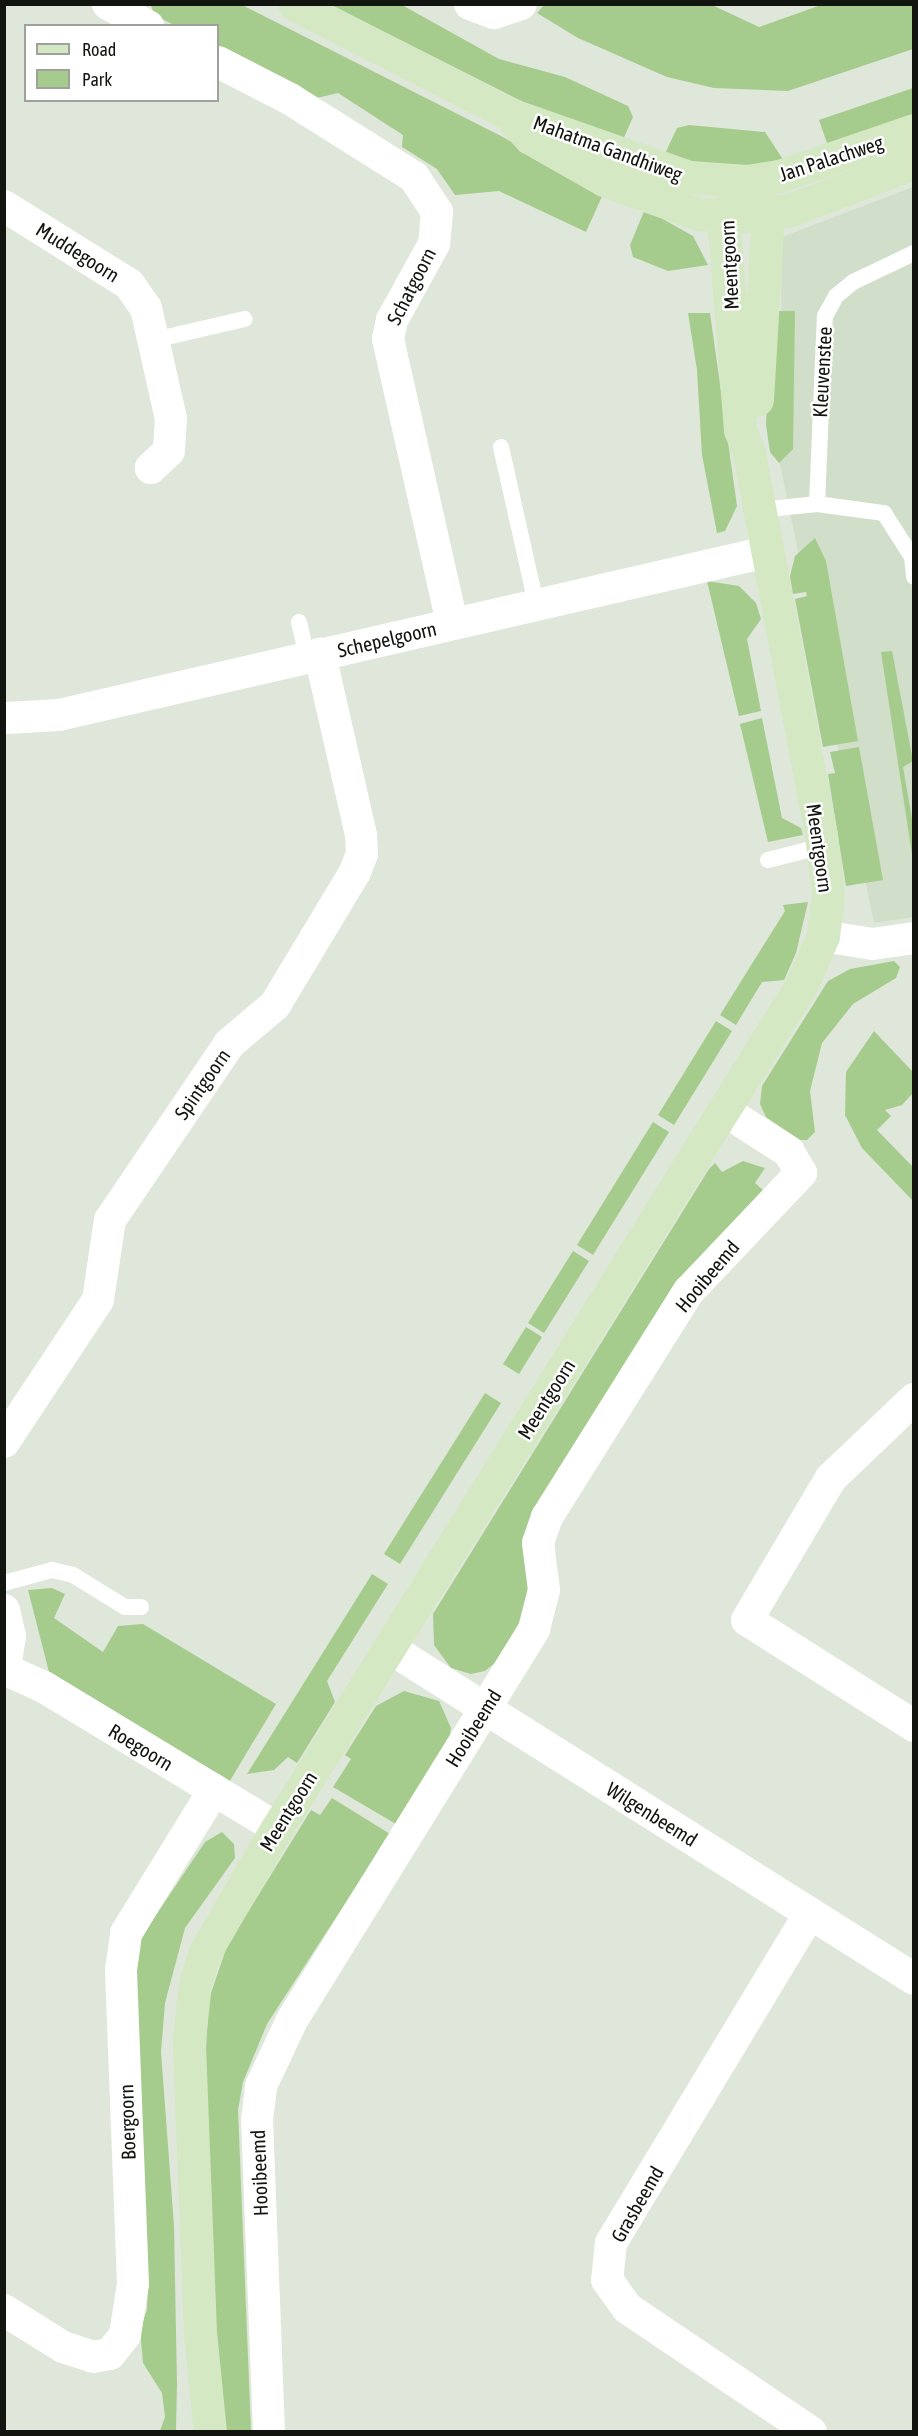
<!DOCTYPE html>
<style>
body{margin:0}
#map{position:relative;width:918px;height:2436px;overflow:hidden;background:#dee7d9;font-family:"Asap Condensed",sans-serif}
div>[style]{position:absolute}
.built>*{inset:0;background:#d1dec9}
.green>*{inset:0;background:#a6cc8d}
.lane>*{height:16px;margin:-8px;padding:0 8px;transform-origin:8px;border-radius:8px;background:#fff}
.street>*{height:32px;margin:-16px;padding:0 16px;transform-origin:16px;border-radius:16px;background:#fff}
.secondary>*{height:33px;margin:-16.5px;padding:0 16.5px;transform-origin:16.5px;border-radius:16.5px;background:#d5e8c4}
span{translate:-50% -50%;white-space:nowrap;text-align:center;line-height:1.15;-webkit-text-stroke:5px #fff;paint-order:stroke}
.street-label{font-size:20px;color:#11140f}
.frame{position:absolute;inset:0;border:6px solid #11140f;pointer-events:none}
.legend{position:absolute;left:24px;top:24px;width:195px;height:78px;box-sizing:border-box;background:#fff;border:2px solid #a0a19f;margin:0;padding:8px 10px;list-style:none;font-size:18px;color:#11140f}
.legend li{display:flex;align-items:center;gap:12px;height:30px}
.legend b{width:30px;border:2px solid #a0a19f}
</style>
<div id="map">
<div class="built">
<div style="clip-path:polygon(913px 187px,913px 917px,874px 923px,780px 464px,782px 237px)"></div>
</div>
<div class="green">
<div style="clip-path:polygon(545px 4px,712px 5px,759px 27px,821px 5px,913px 5px,913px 49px,788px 91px,714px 88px,667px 77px,578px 38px,537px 13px)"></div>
<div style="clip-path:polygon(151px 5px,242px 5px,499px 135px,604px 192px,586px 232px,499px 191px,455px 195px,437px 169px,402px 147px,403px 135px,338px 93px,317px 98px,218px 47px,218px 26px,174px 25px,154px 15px)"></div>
<div style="clip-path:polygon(331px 5px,402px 5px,499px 59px,565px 77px,628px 106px,633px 117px,622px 142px,573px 127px)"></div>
<div style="clip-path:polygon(913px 88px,913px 123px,830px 152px,819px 120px)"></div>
<div style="clip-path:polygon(689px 125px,765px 132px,786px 164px,755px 170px,662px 160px,677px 128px)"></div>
<div style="clip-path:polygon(645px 209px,693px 236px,708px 265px,668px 271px,633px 257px,630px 245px)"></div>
<div style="clip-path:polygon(771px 311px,795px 311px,793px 449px,779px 463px,770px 452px,766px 425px)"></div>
<div style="clip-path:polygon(688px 313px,710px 313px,737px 506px,725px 531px,717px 533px,702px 455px,697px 370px)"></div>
<div style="clip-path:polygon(815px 538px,826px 561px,858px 741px,823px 747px,795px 599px,807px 596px,806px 592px,793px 594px,790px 576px,795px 556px)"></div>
<div style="clip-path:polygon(707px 581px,739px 586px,756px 603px,761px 619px,747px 639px,761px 711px,739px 716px)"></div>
<div style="clip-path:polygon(892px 651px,913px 761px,903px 767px,913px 825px,913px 861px,881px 652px)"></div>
<div style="clip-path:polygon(762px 718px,782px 818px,801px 828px,803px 835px,768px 842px,740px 724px)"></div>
<div style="clip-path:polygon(859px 747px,883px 880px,846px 886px,828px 774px,835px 773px,830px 752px)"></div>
<div style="clip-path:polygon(808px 902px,796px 953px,784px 980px,762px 982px,736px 1025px,720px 1015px,785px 911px,783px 905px)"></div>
<div style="clip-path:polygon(894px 961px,900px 967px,896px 978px,853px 1004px,822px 1043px,810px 1091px,815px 1132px,807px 1140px,800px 1140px,766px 1117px,760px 1104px,762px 1086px,828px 981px,850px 969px)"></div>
<div style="clip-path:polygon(716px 1021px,732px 1031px,674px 1125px,658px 1115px)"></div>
<div style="clip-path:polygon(874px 1031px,913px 1072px,913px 1093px,902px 1105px,885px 1110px,891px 1116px,877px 1130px,913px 1167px,913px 1201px,862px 1148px,845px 1115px,846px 1072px)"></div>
<div style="clip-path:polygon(653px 1122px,669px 1132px,593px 1255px,577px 1245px)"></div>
<div style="clip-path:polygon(743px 1161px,765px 1168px,755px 1183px,763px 1190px,691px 1268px,524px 1537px,530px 1590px,526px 1615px,496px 1662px,485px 1671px,471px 1674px,451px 1668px,434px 1645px,433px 1614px,709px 1169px,715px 1163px,722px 1172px)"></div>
<div style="clip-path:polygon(573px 1251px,589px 1261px,544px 1333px,528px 1323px)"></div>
<div style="clip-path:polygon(526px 1327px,542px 1337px,519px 1374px,503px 1364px)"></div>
<div style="clip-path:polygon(485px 1393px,501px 1403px,400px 1564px,384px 1554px)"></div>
<div style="clip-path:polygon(372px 1574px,388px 1584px,327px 1681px,335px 1702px,297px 1763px,288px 1757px,274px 1770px,247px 1774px)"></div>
<div style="clip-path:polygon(52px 1588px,65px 1594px,54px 1618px,103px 1652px,118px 1626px,143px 1624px,276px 1704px,228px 1784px,49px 1672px,28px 1590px)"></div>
<div style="clip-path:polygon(404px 1691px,439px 1701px,451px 1728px,449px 1740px,396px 1824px,333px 1787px,351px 1759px,345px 1755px,376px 1706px)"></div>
<div style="clip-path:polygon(332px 1798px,390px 1834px,267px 2024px,243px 2082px,238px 2110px,251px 2431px,220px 2432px,205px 2065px,209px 1999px,227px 1946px,311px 1810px,320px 1815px)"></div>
<div style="clip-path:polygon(222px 1832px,234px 1844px,235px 1858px,185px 1928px,165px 2003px,161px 2052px,174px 2226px,177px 2384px,176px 2431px,160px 2431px,165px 2417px,162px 2393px,143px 2363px,140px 2329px,147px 2310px,148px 2285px,136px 1971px,141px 1940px,154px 1918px,205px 1842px)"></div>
</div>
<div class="lane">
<div style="left:154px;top:340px;width:93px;rotate:-13deg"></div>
<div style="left:501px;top:447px;width:161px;rotate:77.4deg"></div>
<div style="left:817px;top:504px;width:188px;rotate:-87.6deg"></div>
<div style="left:825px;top:316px;width:23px;rotate:-61deg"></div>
<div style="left:836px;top:296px;width:22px;rotate:-39deg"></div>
<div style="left:853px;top:282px;width:68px;rotate:-25.4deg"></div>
<div style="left:759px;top:510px;width:58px;rotate:-5.9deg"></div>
<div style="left:817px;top:504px;width:68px;rotate:7.7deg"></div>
<div style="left:884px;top:513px;width:52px;rotate:57.5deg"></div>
<div style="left:912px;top:557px;width:20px;rotate:84deg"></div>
<div style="left:299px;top:622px;width:36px;rotate:77deg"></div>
<div style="left:768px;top:860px;width:57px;rotate:-14.3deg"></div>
<div style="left:4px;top:1583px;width:50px;rotate:-15.2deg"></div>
<div style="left:52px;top:1570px;width:22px;rotate:13deg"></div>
<div style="left:73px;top:1575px;width:61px;rotate:31.6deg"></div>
<div style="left:125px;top:1607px;width:16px"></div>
</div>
<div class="street">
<div style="left:108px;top:4px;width:46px;rotate:28.8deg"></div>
<div style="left:470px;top:4px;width:26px;rotate:21deg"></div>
<div style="left:494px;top:13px;width:28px;rotate:-18deg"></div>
<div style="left:218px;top:62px;width:81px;rotate:27.2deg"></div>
<div style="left:290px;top:99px;width:146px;rotate:32.2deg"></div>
<div style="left:414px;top:177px;width:42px;rotate:56.7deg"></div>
<div style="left:437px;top:212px;width:32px;rotate:95deg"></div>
<div style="left:434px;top:244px;width:87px;rotate:118.9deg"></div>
<div style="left:392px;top:320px;width:19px;rotate:102deg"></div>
<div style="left:388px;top:339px;width:292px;rotate:77.3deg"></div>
<div style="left:4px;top:206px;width:147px;rotate:32deg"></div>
<div style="left:129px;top:284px;width:29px;rotate:55deg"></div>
<div style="left:146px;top:308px;width:114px;rotate:77.3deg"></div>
<div style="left:171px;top:419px;width:32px;rotate:94deg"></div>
<div style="left:169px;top:451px;width:25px;rotate:137deg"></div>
<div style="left:7px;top:718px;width:52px;rotate:-3.3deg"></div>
<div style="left:59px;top:715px;width:727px;rotate:-12.97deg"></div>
<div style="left:823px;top:936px;width:50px;rotate:9.3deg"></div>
<div style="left:872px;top:944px;width:42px;rotate:-8.1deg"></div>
<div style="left:914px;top:1399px;width:115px;rotate:136.4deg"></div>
<div style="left:831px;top:1478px;width:165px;rotate:120.6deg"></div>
<div style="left:747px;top:1620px;width:198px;rotate:32.4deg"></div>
<div style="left:4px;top:1442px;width:170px;rotate:-56.5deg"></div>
<div style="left:98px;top:1300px;width:81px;rotate:-81.5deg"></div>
<div style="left:110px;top:1220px;width:212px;rotate:-55.9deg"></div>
<div style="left:229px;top:1044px;width:60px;rotate:-40.3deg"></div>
<div style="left:275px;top:1005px;width:155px;rotate:-59deg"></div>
<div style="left:355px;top:872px;width:19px;rotate:-69deg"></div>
<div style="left:362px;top:854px;width:19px;rotate:-93deg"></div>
<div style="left:361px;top:835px;width:186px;rotate:-102.8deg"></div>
<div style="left:4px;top:1610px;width:27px;rotate:77deg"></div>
<div style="left:10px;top:1636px;width:33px;rotate:99deg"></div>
<div style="left:391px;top:1649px;width:618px;rotate:32.25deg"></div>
<div style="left:4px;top:1669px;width:44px;rotate:24.2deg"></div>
<div style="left:44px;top:1687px;width:272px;rotate:31.2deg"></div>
<div style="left:810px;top:1913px;width:385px;rotate:121.1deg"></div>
<div style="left:611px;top:2243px;width:37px;rotate:96deg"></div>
<div style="left:607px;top:2280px;width:34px;rotate:54deg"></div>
<div style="left:627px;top:2308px;width:222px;rotate:34deg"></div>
<div style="left:4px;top:2310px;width:70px;rotate:32.1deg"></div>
<div style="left:63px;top:2347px;width:32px;rotate:18deg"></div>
<div style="left:93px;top:2357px;width:17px;rotate:-10deg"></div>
<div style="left:110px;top:2354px;width:24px;rotate:-52deg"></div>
<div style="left:125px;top:2335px;width:52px;rotate:-81.1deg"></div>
<div style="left:133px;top:2284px;width:314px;rotate:-92.2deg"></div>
<div style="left:121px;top:1970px;width:37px;rotate:-82deg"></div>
<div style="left:126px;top:1933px;width:168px;rotate:-58.4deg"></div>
<div style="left:269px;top:2432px;width:312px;rotate:-92.2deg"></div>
<div style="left:257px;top:2120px;width:34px;rotate:-83deg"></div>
<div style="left:261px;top:2086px;width:73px;rotate:-64.8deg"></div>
<div style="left:292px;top:2020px;width:460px;rotate:-58.2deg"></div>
<div style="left:534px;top:1629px;width:40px;rotate:-75.6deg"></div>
<div style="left:544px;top:1590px;width:47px;rotate:-97.3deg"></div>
<div style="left:538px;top:1543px;width:28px;rotate:-71deg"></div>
<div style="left:547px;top:1517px;width:267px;rotate:-57.9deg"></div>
<div style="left:689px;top:1291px;width:163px;rotate:-46.5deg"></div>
<div style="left:801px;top:1173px;width:24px;rotate:-120deg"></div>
<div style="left:789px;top:1152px;width:76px;rotate:-147.4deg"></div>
</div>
<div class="secondary">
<div style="left:294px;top:4px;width:239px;rotate:27.1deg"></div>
<div style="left:507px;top:113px;width:193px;rotate:19.4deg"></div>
<div style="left:689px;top:177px;width:58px;rotate:3.9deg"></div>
<div style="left:747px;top:181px;width:32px;rotate:-9deg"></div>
<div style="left:779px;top:176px;width:143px;rotate:-18.8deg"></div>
<div style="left:514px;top:121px;width:23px;rotate:47deg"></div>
<div style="left:530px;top:138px;width:85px;rotate:29.6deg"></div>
<div style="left:604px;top:180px;width:100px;rotate:19.9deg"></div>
<div style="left:698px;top:214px;width:43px;rotate:2.7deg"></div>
<div style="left:741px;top:216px;width:49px;rotate:-7deg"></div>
<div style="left:790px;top:210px;width:133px;rotate:-20.8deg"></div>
<div style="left:756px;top:195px;width:22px;rotate:58deg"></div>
<div style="left:768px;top:214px;width:186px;rotate:93.4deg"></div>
<div style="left:210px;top:2432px;width:100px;rotate:-95.7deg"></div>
<div style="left:200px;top:2332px;width:293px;rotate:-92.2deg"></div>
<div style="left:189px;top:2039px;width:56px;rotate:-83.9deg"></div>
<div style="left:195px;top:1983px;width:33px;rotate:-72deg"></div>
<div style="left:205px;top:1952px;width:143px;rotate:-59.9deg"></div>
<div style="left:277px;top:1828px;width:994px;rotate:-58.12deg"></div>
<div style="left:802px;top:984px;width:52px;rotate:-66.4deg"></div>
<div style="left:823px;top:936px;width:42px;rotate:-83.2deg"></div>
<div style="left:828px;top:894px;width:59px;rotate:-96.8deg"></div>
<div style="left:821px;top:835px;width:389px;rotate:-100.7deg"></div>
<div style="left:749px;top:453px;width:25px;rotate:-111deg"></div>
<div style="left:740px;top:430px;width:217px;rotate:-94.5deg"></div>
<div style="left:723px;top:214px;width:41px;rotate:-54deg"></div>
</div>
<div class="street-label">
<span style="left:608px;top:148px;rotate:20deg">Mahatma Gandhiweg</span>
<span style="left:831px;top:158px;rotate:-18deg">Jan Palachweg</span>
<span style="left:78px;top:252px;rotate:32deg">Muddegoorn</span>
<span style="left:729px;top:265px;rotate:-93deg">Meentgoorn</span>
<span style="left:411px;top:286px;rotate:-63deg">Schatgoorn</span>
<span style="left:822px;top:372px;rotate:-87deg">Kleuvenstee</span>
<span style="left:387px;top:639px;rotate:-13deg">Schepelgoorn</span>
<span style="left:820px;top:848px;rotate:82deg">Meentgoorn</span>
<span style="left:202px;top:1084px;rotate:-55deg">Spintgoorn</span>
<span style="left:707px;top:1276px;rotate:-50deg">Hooibeemd</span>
<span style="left:546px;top:1399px;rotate:-58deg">Meentgoorn</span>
<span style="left:473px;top:1728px;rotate:-58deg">Hooibeemd</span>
<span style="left:141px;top:1747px;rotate:31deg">Roegoorn</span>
<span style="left:288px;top:1811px;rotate:-58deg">Meentgoorn</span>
<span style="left:652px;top:1814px;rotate:32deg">Wilgenbeemd</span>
<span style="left:127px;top:2122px;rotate:-92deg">Boergoorn</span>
<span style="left:259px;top:2173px;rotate:-92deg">Hooibeemd</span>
<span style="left:637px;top:2204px;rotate:-60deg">Grasbeemd</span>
</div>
<div class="frame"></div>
<ul class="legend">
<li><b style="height:8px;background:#d5e8c4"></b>Road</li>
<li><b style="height:16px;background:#a6cc8d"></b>Park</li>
</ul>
</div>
